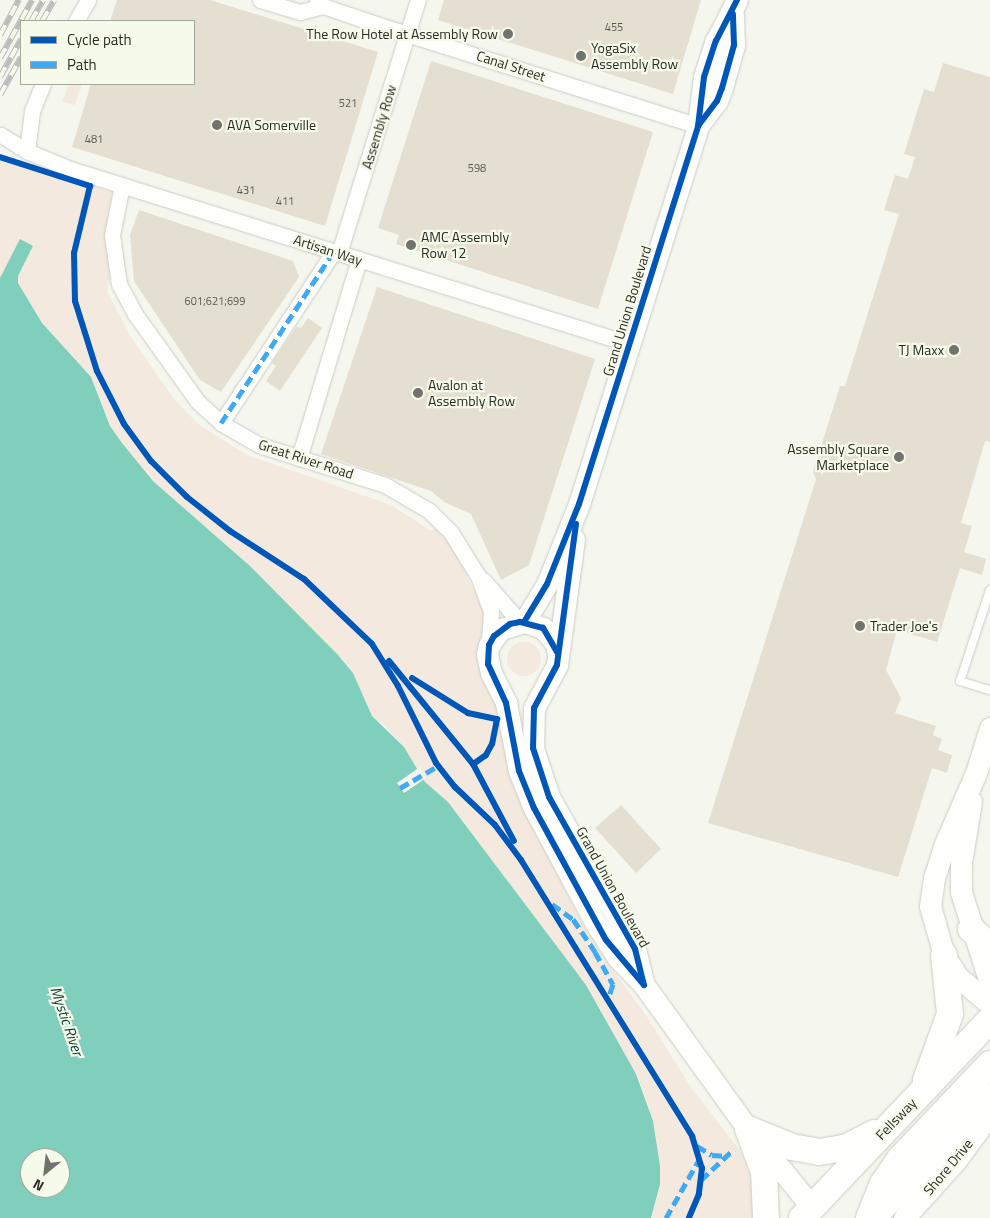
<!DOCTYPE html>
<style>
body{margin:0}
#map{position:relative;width:990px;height:1218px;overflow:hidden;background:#f5f6ee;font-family:"Titillium Web",sans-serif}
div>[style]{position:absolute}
.green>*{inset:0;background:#f3e9de}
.round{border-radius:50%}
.water>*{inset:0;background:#80cebc}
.pier>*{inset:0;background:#f5f6ee}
.building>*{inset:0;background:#e4dfd1}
.roads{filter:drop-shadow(0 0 1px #cbccc6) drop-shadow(0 0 1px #cbccc6)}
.lane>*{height:8px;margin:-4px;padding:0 4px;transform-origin:4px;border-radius:4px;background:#fefefc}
.street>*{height:15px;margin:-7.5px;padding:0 7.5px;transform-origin:7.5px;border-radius:7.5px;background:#fefefc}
.secondary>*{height:21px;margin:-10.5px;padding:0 10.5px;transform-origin:10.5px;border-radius:10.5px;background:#fefefc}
.highway>*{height:26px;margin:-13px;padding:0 13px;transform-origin:13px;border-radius:13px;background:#fefefc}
.rail>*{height:5.5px;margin-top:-2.75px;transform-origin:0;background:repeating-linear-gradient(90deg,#f6faeb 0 11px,#bcbcba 0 22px);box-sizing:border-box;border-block:1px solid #bcbcba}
.quiet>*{height:5px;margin-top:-2.5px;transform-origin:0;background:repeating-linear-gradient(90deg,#3fa9f5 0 10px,transparent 0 15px)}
.cycleway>*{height:6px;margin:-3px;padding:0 3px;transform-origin:3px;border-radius:3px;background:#0057b8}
.dots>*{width:14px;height:14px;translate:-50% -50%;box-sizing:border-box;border:2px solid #f6faeb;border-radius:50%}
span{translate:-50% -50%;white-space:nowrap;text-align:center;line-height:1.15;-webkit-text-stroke:4.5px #f6faeb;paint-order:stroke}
.number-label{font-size:11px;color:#5a5a52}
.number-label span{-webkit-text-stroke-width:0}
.poi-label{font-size:14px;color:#2b2c26}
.right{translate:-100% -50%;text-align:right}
.left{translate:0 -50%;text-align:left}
.street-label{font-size:14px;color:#2b2c26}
.water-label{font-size:15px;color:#073c33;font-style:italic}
.legend{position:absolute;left:20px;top:20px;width:175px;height:65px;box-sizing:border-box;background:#f6faeb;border:1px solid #a5a89c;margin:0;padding:6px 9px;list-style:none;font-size:15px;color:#2b2c26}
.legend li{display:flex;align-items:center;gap:10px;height:25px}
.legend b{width:25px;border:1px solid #a5a89c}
.north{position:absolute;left:20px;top:1148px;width:50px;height:50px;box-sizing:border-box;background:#f6faeb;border:1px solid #a5a89c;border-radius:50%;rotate:209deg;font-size:14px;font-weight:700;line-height:20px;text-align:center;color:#2b2c26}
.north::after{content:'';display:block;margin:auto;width:18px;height:22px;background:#72736c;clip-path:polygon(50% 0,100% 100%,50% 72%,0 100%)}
</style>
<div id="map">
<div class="green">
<div style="clip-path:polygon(69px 84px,82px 84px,75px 105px,62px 102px)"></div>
<div style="clip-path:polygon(0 159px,112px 192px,105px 236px,110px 277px,107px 291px,131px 337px,174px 399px,198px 424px,245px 454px,391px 505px,430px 530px,437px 529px,451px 545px,483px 608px,500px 707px,523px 807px,581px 921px,604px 958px,646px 1015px,690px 1086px,741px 1152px,753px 1182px,754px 1218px,651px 1218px,660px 1184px,660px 1166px,653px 1121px,637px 1074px,627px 1063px,599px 1006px,448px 802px,425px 782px,404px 747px,387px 728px,372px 716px,353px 673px,338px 655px,250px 566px,153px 481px,122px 443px,110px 426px,91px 377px,42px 323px,18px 283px,18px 276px,33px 246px,20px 240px,0 278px)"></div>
<div class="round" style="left:507px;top:642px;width:34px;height:34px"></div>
</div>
<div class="water">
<div style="clip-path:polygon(evenodd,20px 239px,33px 246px,18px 276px,18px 283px,42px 323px,91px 377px,110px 426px,122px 443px,153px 481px,250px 566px,338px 655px,353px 673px,372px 716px,404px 747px,425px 782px,448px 802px,586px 985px,636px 1074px,653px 1121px,660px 1166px,660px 1184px,651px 1218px,0 1218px,0 278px,20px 239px,30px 1158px,60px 1158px,60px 1188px,30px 1188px,30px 1158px)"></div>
</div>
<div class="pier">
<div style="clip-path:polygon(420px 767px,426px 778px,404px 793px,397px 783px)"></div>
</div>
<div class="building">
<div style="clip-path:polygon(117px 0,210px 0,378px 52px,325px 226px,72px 147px,91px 84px,194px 84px,194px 21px,110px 21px)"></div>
<div style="clip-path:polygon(444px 0,701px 0,673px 94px,438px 20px)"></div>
<div style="clip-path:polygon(431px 61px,653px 132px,598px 309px,396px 244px,399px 235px,378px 228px)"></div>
<div style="clip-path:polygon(943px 63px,990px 77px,990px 442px,985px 441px,961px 523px,972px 526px,964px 552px,986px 559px,982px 575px,960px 568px,937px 642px,897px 630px,886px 670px,901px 698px,895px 713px,936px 726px,933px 735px,942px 739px,938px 750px,952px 755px,947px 773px,932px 768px,898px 877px,708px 823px,816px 479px,813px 472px,840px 386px,845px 386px,899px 214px,884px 210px,895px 175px,908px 179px,915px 157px,904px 154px,924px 89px,934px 92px)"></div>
<div style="clip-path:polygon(139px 210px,293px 261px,299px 277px,221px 392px,200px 380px,134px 281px,130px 235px)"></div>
<div style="clip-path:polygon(377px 287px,595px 359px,529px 565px,501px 580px,471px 514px,444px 502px,431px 491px,321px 454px)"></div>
<div style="clip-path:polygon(308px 318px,322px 328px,280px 391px,266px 381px,276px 366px,272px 363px,297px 326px,301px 328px)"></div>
<div style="clip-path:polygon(621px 805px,661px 849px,636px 873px,595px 828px)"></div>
</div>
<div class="roads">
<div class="lane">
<div style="left:990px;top:590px;width:96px;rotate:108.2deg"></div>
<div style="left:960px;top:681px;width:31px;rotate:17deg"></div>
</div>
<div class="street">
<div style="left:260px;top:0;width:42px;rotate:16.7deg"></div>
<div style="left:300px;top:12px;width:24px;rotate:-15deg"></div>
<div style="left:317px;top:0;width:8px;rotate:45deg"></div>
<div style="left:323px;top:6px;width:69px;rotate:18.7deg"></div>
<div style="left:388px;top:28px;width:325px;rotate:17.5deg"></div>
<div style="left:76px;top:21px;width:24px;rotate:-60deg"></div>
<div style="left:1px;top:135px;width:31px;rotate:32deg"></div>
<div style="left:27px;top:151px;width:47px;rotate:22.7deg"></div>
<div style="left:70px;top:169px;width:587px;rotate:17.35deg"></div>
<div style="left:27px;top:151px;width:40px;rotate:-82.9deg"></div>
<div style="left:32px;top:111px;width:29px;rotate:-68deg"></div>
<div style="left:122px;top:185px;width:51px;rotate:101.3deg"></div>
<div style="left:112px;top:235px;width:49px;rotate:81.9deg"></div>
<div style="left:119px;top:284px;width:34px;rotate:62deg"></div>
<div style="left:135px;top:314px;width:108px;rotate:54.4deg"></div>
<div style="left:198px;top:402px;width:31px;rotate:42deg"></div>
<div style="left:221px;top:423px;width:44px;rotate:30.1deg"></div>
<div style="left:259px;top:445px;width:132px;rotate:17.6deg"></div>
<div style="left:385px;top:485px;width:50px;rotate:30.2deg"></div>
<div style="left:428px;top:510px;width:30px;rotate:44deg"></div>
<div style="left:450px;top:531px;width:53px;rotate:58.1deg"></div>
<div style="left:478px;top:576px;width:37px;rotate:70deg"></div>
<div style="left:491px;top:611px;width:32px;rotate:94deg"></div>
<div style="left:339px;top:253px;width:265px;rotate:-72.7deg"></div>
<div style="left:221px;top:423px;width:206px;rotate:-56.7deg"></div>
<div style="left:299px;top:458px;width:208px;rotate:-73.2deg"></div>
<div style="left:483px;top:580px;width:56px;rotate:48.6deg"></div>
</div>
<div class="secondary">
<div style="left:698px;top:126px;width:31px;rotate:-53deg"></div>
<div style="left:717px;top:101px;width:14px;rotate:-69deg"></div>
<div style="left:722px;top:88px;width:45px;rotate:-74.4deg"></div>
<div style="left:734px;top:45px;width:31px;rotate:-92deg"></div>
<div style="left:574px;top:539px;width:127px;rotate:97.7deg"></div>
<div style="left:557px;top:665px;width:49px;rotate:118.1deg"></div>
<div style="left:534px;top:708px;width:40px;rotate:91.4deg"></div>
<div style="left:533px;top:748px;width:52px;rotate:71.9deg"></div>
<div style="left:549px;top:797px;width:175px;rotate:60.5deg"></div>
<div style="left:635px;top:949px;width:37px;rotate:76deg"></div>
<div style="left:524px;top:622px;width:44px;rotate:-58.8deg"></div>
<div style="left:547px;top:584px;width:86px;rotate:-68.2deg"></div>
<div style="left:579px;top:504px;width:396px;rotate:-72.5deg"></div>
<div style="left:698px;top:126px;width:49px;rotate:-83deg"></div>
<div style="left:704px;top:77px;width:38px;rotate:-72deg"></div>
<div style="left:716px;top:41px;width:46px;rotate:-62.9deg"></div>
<div style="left:558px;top:654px;width:10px;rotate:-101deg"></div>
<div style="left:556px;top:644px;width:21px;rotate:-129deg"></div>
<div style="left:543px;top:628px;width:20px;rotate:-162deg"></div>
<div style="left:524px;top:622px;width:24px;rotate:163deg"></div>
<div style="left:501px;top:629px;width:20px;rotate:127deg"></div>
<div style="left:489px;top:645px;width:9px;rotate:103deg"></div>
<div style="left:487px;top:654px;width:19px;rotate:78deg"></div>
<div style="left:491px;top:673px;width:34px;rotate:63deg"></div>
<div style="left:506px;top:703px;width:69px;rotate:79.2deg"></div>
<div style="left:519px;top:771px;width:40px;rotate:68deg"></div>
<div style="left:534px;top:808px;width:129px;rotate:61.8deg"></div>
<div style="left:595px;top:922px;width:43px;rotate:57.4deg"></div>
<div style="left:618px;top:958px;width:37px;rotate:46deg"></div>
<div style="left:644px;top:985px;width:178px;rotate:54.2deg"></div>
<div style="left:748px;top:1129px;width:101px;rotate:50.6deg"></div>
<div style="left:990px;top:728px;width:47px;rotate:107.3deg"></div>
<div style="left:976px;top:773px;width:77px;rotate:113.6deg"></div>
<div style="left:945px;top:844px;width:36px;rotate:108deg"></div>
<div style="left:934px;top:878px;width:28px;rotate:98deg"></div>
<div style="left:930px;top:906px;width:51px;rotate:74.1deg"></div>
<div style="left:944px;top:955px;width:26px;rotate:58deg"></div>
<div style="left:958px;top:977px;width:42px;rotate:40.2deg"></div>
<div style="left:971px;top:801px;width:63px;rotate:99.2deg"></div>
<div style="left:961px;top:863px;width:29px;rotate:90deg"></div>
<div style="left:961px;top:892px;width:96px;rotate:72.3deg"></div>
<div style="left:904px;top:1218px;width:78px;rotate:-48.1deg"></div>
<div style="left:956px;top:1160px;width:57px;rotate:-53.5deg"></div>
</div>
<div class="highway">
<div style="left:971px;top:929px;width:25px;rotate:42deg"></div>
<div style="left:926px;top:1080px;width:70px;rotate:-70deg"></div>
<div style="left:950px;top:1014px;width:59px;rotate:-95.8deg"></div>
<div style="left:748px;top:1129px;width:48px;rotate:22.2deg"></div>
<div style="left:792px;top:1147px;width:27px;rotate:10deg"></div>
<div style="left:819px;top:1152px;width:26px;rotate:-9deg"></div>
<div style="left:845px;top:1148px;width:33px;rotate:-27deg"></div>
<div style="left:748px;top:1129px;width:46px;rotate:69.6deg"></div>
<div style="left:764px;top:1172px;width:46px;rotate:87.5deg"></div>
<div style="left:878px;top:1212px;width:161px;rotate:-45.8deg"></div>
<div style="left:802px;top:1218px;width:273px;rotate:-46.5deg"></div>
<div style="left:869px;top:1218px;width:37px;rotate:-68deg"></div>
<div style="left:883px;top:1184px;width:30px;rotate:-56deg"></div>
<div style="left:900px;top:1159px;width:131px;rotate:-46.5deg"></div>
</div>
</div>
<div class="rail">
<div style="left:31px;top:21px;width:24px;rotate:-60deg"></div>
<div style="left:42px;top:21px;width:24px;rotate:-60deg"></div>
<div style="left:0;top:35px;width:40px;rotate:-62deg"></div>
<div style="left:0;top:58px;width:66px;rotate:-61.1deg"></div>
<div style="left:0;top:77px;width:43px;rotate:-61.1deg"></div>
<div style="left:0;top:95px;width:43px;rotate:-61.1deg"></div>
</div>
<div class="quiet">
<div style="left:221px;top:423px;width:206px;rotate:-56.7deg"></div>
<div style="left:400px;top:788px;width:44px;rotate:-30.1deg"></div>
<div style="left:552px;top:904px;width:26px;rotate:36deg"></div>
<div style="left:573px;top:919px;width:40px;rotate:56deg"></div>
<div style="left:595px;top:952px;width:37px;rotate:61deg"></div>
<div style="left:613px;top:984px;width:16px;rotate:108deg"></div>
<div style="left:697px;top:1146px;width:17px;rotate:31deg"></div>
<div style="left:712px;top:1155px;width:16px;rotate:4deg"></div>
<div style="left:701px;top:1180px;width:45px;rotate:-43.2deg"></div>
<div style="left:666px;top:1218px;width:69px;rotate:-60.5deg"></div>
</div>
<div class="cycleway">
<div style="left:698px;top:126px;width:31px;rotate:-53deg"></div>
<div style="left:717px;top:101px;width:14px;rotate:-69deg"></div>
<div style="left:722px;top:88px;width:45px;rotate:-74.4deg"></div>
<div style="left:734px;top:45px;width:31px;rotate:-92deg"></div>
<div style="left:0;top:157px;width:95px;rotate:17.9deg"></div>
<div style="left:90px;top:186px;width:69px;rotate:103.4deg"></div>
<div style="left:74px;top:253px;width:48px;rotate:88.8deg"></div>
<div style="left:75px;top:301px;width:73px;rotate:72.6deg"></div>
<div style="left:97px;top:371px;width:59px;rotate:63deg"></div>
<div style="left:124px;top:424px;width:46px;rotate:53.9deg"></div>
<div style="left:151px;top:461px;width:51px;rotate:45deg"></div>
<div style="left:187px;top:497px;width:55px;rotate:38.3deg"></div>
<div style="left:230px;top:531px;width:88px;rotate:33deg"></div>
<div style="left:304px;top:579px;width:94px;rotate:43.7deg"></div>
<div style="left:372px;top:644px;width:49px;rotate:58.2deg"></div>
<div style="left:398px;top:686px;width:86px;rotate:63.7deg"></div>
<div style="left:436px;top:763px;width:31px;rotate:52deg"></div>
<div style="left:455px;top:787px;width:55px;rotate:43.5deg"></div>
<div style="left:495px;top:825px;width:44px;rotate:53.4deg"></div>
<div style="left:521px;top:860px;width:325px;rotate:58.2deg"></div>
<div style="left:692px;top:1136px;width:34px;rotate:73deg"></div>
<div style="left:702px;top:1168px;width:26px;rotate:97deg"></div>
<div style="left:699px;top:1194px;width:26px;rotate:113deg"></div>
<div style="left:576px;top:524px;width:142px;rotate:97.7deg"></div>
<div style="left:557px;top:665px;width:49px;rotate:118.1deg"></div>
<div style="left:534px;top:708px;width:40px;rotate:91.4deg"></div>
<div style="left:533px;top:748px;width:52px;rotate:71.9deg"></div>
<div style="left:549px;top:797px;width:175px;rotate:60.5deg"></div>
<div style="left:635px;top:949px;width:37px;rotate:76deg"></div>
<div style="left:524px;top:622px;width:44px;rotate:-58.8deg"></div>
<div style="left:547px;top:584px;width:86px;rotate:-68.2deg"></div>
<div style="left:579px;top:504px;width:396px;rotate:-72.5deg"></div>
<div style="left:698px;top:126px;width:49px;rotate:-83deg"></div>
<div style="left:704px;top:77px;width:38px;rotate:-72deg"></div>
<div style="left:716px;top:41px;width:46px;rotate:-62.9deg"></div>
<div style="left:557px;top:652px;width:28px;rotate:-120deg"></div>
<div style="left:543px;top:628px;width:24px;rotate:-165deg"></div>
<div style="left:520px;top:622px;width:10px;rotate:169deg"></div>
<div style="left:510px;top:624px;width:20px;rotate:143deg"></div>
<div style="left:494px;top:636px;width:10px;rotate:119deg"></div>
<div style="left:489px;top:645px;width:19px;rotate:93deg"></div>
<div style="left:488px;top:664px;width:43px;rotate:65.2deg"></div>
<div style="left:506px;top:703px;width:69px;rotate:79.2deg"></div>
<div style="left:519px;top:771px;width:40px;rotate:68deg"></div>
<div style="left:534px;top:808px;width:150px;rotate:61.4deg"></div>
<div style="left:606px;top:940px;width:59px;rotate:49.8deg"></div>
<div style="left:389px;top:661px;width:133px;rotate:50.8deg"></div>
<div style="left:473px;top:764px;width:87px;rotate:62deg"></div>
<div style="left:412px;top:678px;width:66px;rotate:32deg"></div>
<div style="left:468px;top:713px;width:30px;rotate:12deg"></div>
<div style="left:497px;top:719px;width:25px;rotate:101deg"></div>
<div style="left:492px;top:744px;width:13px;rotate:119deg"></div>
<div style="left:486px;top:755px;width:16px;rotate:145deg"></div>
</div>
<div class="dots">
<div style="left:508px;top:34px;background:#72736c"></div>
<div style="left:581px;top:56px;background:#72736c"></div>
<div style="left:217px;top:125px;background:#72736c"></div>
<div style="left:411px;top:245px;background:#72736c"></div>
<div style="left:954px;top:350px;background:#72736c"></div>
<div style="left:418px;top:393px;background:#72736c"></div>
<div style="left:899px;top:457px;background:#72736c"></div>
<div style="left:860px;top:626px;background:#72736c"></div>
</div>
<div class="number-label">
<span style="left:614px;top:27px">455</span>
<span style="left:348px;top:103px">521</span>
<span style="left:94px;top:139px">481</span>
<span style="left:477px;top:168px">598</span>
<span style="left:246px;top:190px">431</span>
<span style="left:285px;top:201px">411</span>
<span style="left:215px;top:301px">601;621;699</span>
</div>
<div class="poi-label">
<span class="right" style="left:498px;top:34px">The Row Hotel at Assembly Row</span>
<span class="left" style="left:591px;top:56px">YogaSix<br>Assembly Row</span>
<span class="left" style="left:227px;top:125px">AVA Somerville</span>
<span class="left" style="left:421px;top:245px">AMC Assembly<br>Row 12</span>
<span class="right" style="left:944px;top:350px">TJ Maxx</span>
<span class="left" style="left:428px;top:393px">Avalon at<br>Assembly Row</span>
<span class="right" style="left:889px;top:457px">Assembly Square<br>Marketplace</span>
<span class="left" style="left:870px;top:626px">Trader Joe's</span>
</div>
<div class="street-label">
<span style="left:511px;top:66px;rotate:18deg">Canal Street</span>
<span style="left:379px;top:127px;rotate:-73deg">Assembly Row</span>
<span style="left:328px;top:250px;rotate:18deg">Artisan Way</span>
<span style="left:627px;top:311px;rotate:-73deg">Grand Union Boulevard</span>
<span style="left:306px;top:459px;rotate:18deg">Great River Road</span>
<span style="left:613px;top:887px;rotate:61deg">Grand Union Boulevard</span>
<span style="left:896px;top:1119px;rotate:-46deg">Fellsway</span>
<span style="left:948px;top:1167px;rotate:-50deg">Shore Drive</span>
</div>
<div class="water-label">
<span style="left:67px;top:1021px;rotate:71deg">Mystic River</span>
</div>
<ul class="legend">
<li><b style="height:6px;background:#0057b8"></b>Cycle path</li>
<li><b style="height:6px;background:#3fa9f5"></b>Path</li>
</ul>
<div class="north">N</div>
</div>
